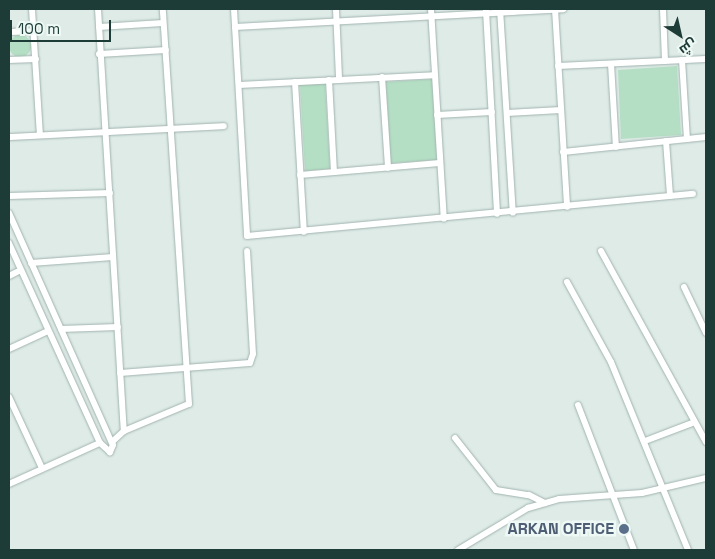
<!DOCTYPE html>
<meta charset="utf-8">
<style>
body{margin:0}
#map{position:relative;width:715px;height:559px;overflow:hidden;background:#deebe7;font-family:"Space Grotesk",Cairo,sans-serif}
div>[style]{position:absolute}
.green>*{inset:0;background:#b4dfc4}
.round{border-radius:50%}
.roads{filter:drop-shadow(0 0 1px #a1b3af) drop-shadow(0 0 1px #a1b3af)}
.street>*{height:6px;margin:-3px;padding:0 3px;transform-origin:3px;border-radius:3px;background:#fff}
.dots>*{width:14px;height:14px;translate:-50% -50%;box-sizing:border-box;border:2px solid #eef8f4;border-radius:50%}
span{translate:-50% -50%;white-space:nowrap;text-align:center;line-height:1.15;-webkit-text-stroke:5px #eef8f4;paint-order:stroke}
.service-label{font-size:16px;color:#4e5e75;font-weight:700}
.right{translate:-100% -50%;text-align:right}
.frame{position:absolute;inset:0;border:10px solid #1e3c37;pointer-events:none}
.north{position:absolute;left:655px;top:10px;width:50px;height:50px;-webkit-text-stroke:4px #eef8f4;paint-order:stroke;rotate:145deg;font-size:14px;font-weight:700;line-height:20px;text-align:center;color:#1e3c37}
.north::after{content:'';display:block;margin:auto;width:18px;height:22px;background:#1e3c37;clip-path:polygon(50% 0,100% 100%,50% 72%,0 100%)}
.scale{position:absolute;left:10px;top:20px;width:101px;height:22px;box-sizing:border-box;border:2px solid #1e3c37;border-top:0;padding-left:6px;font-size:15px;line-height:18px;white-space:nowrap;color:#1e3c37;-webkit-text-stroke:4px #eef8f4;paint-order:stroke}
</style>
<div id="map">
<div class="green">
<div class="round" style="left:9px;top:35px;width:22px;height:22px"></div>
<div style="clip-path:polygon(677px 66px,681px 135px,621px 139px,618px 70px)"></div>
<div style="clip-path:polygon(432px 79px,437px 160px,391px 163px,386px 82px)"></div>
<div style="clip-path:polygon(325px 83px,330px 169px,305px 171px,300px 85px)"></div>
</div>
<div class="roads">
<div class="street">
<div style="left:32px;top:9px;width:126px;rotate:86.4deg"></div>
<div style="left:98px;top:9px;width:423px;rotate:86.5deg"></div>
<div style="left:234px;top:9px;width:227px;rotate:86.7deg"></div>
<div style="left:247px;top:236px;width:448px;rotate:-5.4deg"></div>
<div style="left:336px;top:9px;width:70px;rotate:87.5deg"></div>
<div style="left:431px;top:9px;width:210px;rotate:86.5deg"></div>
<div style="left:500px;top:9px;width:204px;rotate:86.4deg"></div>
<div style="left:555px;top:9px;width:198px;rotate:86.5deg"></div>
<div style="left:663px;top:9px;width:52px;rotate:87.8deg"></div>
<div style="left:486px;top:10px;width:204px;rotate:86.9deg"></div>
<div style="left:99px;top:27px;width:64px;rotate:-3.6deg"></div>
<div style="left:235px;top:27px;width:329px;rotate:-3.1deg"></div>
<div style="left:9px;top:32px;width:25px;rotate:-2deg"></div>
<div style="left:99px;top:54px;width:67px;rotate:-3.4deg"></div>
<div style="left:9px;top:60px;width:27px;rotate:-2deg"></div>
<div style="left:682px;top:60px;width:79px;rotate:86.4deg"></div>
<div style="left:611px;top:64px;width:83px;rotate:86.6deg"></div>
<div style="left:558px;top:66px;width:148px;rotate:-2.7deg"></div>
<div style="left:382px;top:77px;width:91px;rotate:86.2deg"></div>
<div style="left:329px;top:80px;width:92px;rotate:86.9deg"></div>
<div style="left:295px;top:82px;width:150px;rotate:86.6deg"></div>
<div style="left:239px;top:85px;width:195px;rotate:-2.9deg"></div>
<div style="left:507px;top:113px;width:54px;rotate:-3.2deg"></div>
<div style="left:437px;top:115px;width:55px;rotate:-3.1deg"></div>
<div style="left:9px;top:137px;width:215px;rotate:-2.9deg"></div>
<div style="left:666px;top:141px;width:55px;rotate:85.8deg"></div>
<div style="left:563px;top:152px;width:144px;rotate:-6deg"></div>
<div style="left:300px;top:175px;width:140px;rotate:-4.9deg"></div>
<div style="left:9px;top:196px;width:101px;rotate:-1.7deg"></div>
<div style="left:9px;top:213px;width:254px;rotate:65.9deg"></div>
<div style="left:113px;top:445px;width:8px;rotate:113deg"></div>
<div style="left:110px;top:452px;width:13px;rotate:-138deg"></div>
<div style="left:100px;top:443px;width:220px;rotate:-114.5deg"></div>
<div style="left:601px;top:251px;width:218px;rotate:61.2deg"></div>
<div style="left:31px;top:263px;width:82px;rotate:-4.2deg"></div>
<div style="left:9px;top:276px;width:13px;rotate:-27deg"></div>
<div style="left:567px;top:282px;width:91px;rotate:61.2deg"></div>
<div style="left:611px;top:362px;width:203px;rotate:67.7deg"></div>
<div style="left:684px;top:287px;width:51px;rotate:64.4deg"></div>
<div style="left:61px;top:329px;width:57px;rotate:-2deg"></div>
<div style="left:9px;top:349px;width:43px;rotate:-24.8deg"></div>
<div style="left:120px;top:373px;width:130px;rotate:-4.4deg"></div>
<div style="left:250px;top:363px;width:9px;rotate:-72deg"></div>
<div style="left:253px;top:354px;width:103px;rotate:-93.3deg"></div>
<div style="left:9px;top:397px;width:78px;rotate:65.1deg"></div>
<div style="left:578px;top:405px;width:155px;rotate:68.9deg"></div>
<div style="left:455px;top:438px;width:66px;rotate:51.7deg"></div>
<div style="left:496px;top:490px;width:33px;rotate:9deg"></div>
<div style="left:529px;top:495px;width:18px;rotate:27deg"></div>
<div style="left:645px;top:441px;width:53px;rotate:-20.8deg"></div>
<div style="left:112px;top:442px;width:16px;rotate:-43deg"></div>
<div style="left:124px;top:431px;width:70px;rotate:-22.6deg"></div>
<div style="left:189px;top:404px;width:396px;rotate:-93.8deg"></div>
<div style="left:9px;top:484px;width:100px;rotate:-24.3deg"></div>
<div style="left:458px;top:550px;width:82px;rotate:-31deg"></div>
<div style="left:528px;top:508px;width:32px;rotate:-16deg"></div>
<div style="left:559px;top:499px;width:83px;rotate:-4.1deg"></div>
<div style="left:642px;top:493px;width:66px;rotate:-13.2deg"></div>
</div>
</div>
<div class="dots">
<div style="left:624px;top:529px;background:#5c6f8a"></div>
</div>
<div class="service-label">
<span class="right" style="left:614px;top:529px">ARKAN OFFICE</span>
</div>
<div class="frame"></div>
<div class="north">ش</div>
<div class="scale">100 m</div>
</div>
